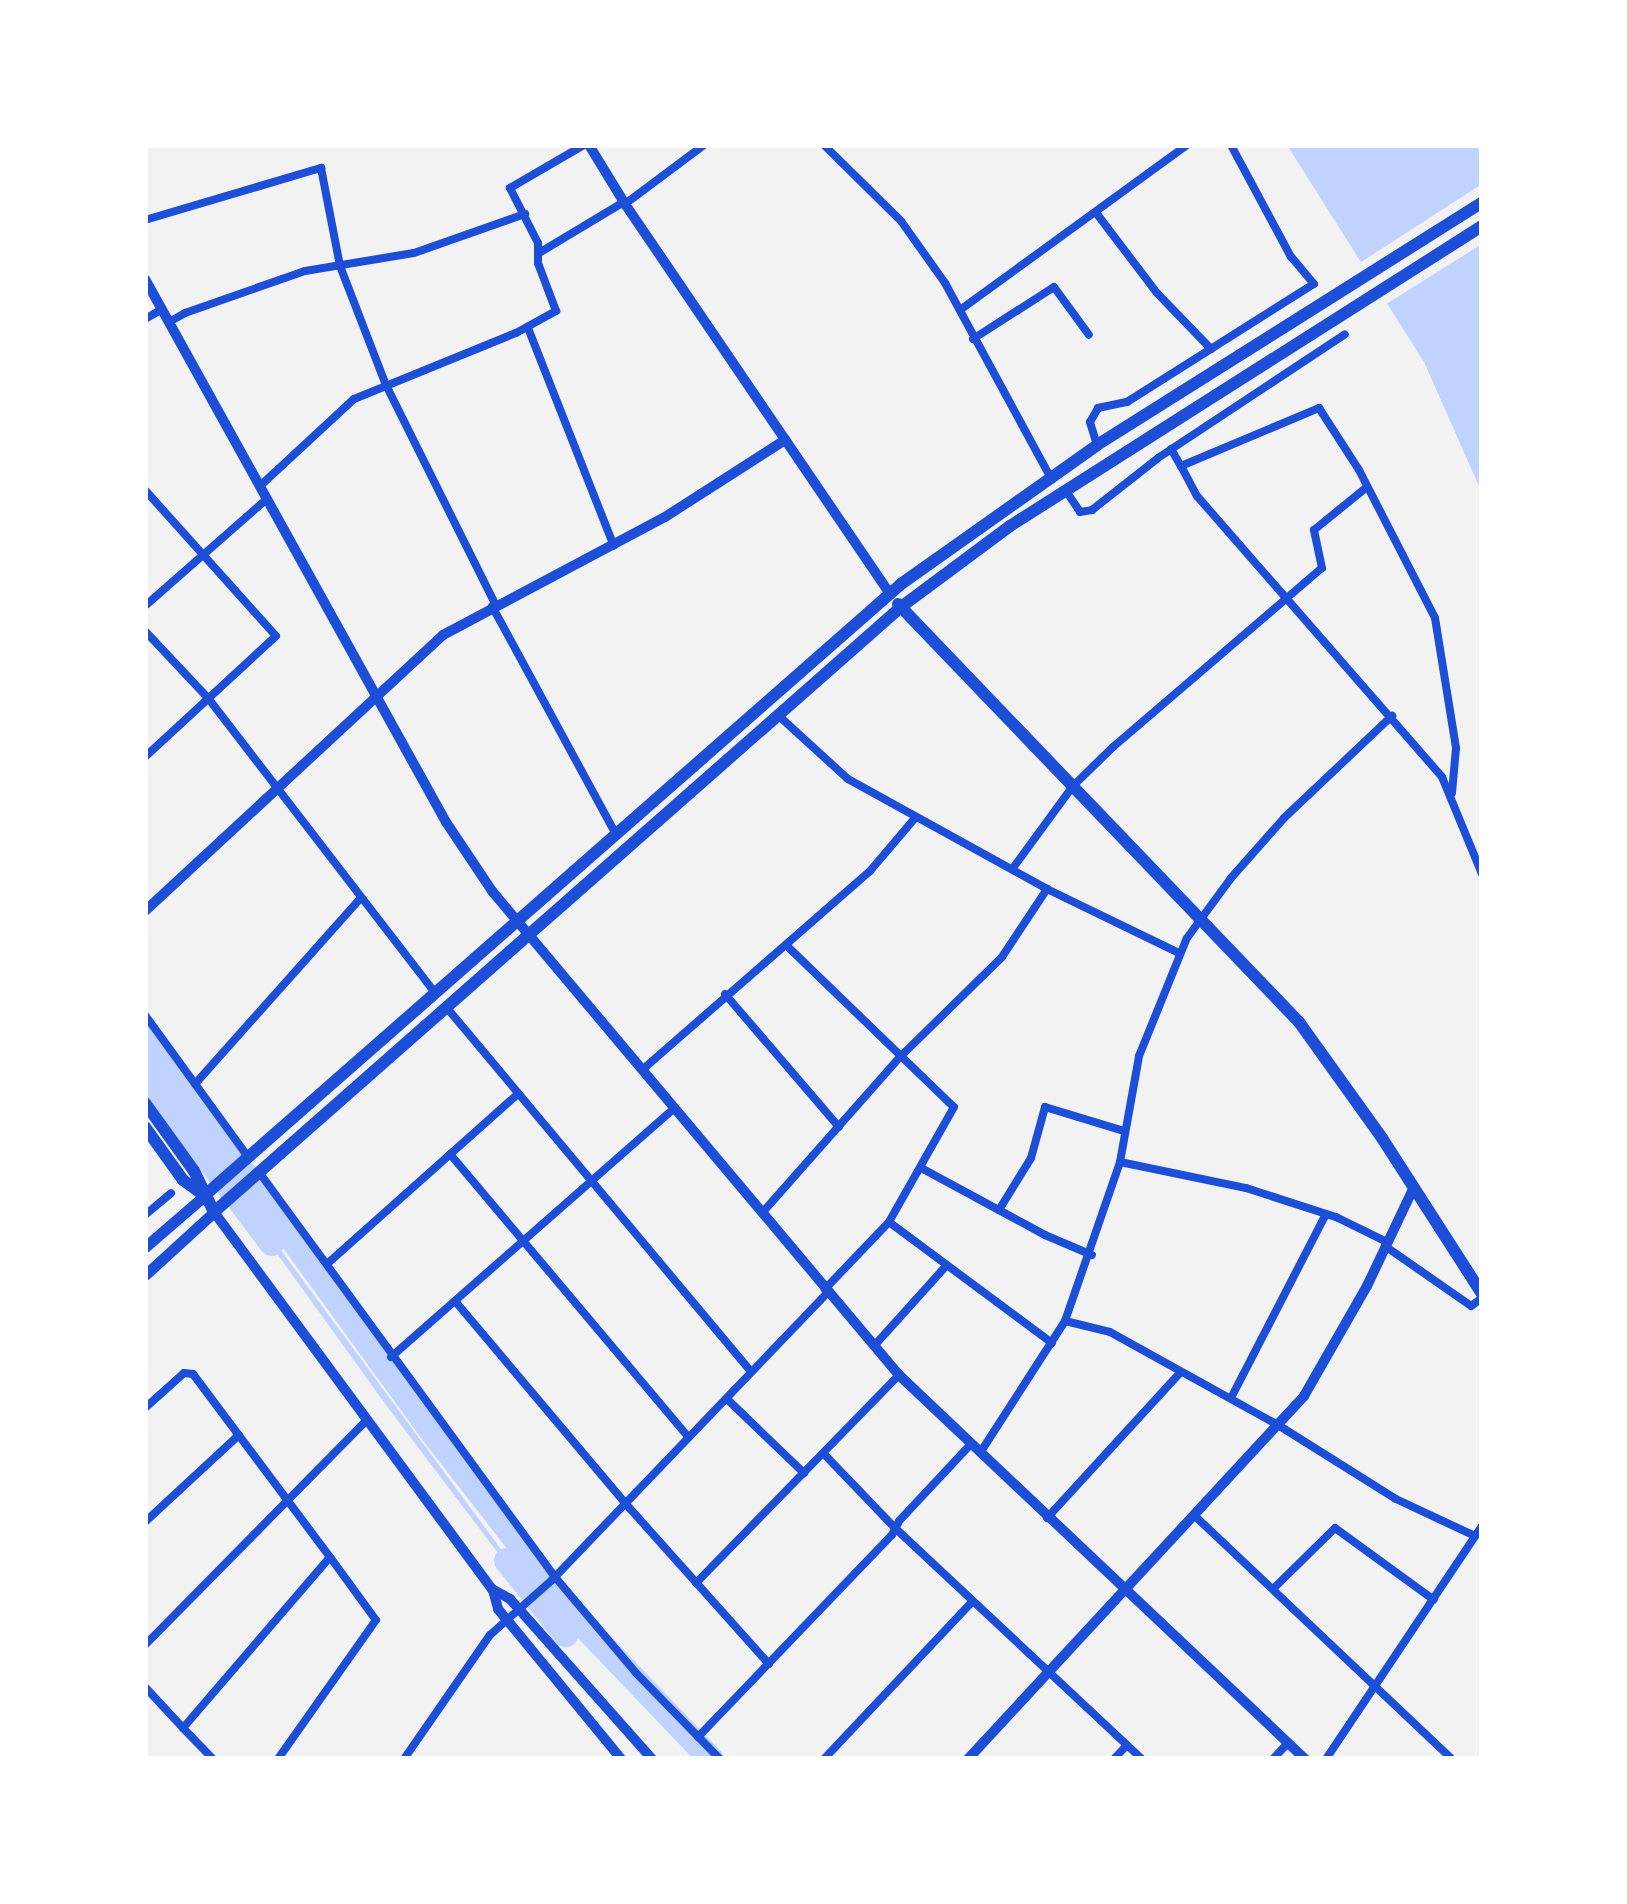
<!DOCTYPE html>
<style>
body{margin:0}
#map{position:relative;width:1627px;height:1904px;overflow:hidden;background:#f2f2f2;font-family:"Public Sans",sans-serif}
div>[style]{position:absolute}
.water>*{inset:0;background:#bfd3fe}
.pier>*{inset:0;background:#f2f2f2}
.river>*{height:25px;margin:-12.5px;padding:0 12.5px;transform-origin:12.5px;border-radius:12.5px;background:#bfd3fe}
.minor>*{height:8px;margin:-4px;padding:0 4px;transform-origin:4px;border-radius:4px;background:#1d4ed8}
.tertiary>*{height:10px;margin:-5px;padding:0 5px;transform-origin:5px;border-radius:5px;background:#1d4ed8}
.secondary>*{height:11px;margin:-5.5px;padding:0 5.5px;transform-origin:5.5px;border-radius:5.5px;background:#1d4ed8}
.primary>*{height:12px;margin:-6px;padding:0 6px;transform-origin:6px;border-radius:6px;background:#1d4ed8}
span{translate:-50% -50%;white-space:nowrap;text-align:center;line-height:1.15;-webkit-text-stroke:9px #fff;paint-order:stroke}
.frame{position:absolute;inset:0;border:148px solid #fff;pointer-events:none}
</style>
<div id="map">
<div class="water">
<div style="clip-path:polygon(1287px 145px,1476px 145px,1482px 156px,1482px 493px,1424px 362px)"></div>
<div style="clip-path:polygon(255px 1215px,525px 1582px,523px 1586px,389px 1409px,252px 1219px)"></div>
</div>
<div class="pier">
<div style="clip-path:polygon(1482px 184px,1482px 244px,1383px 306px,1358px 264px)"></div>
</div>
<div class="river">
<div style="left:145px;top:1037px;width:495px;rotate:54deg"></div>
<div style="left:436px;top:1437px;width:232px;rotate:52.2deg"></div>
<div style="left:578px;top:1620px;width:192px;rotate:46.3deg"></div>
<div style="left:145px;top:1075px;width:210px;rotate:53.1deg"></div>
<div style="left:506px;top:1560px;width:95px;rotate:51.4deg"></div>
</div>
<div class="minor">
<div style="left:824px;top:145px;width:108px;rotate:44.6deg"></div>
<div style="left:901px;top:221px;width:76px;rotate:54.6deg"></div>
<div style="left:945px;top:283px;width:224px;rotate:61.5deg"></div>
<div style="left:625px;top:204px;width:99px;rotate:-36.8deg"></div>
<div style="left:1097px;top:214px;width:99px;rotate:52.8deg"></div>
<div style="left:1157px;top:293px;width:78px;rotate:46deg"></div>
<div style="left:145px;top:220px;width:184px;rotate:-16.5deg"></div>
<div style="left:321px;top:168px;width:100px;rotate:79deg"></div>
<div style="left:340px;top:266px;width:128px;rotate:68.9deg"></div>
<div style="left:386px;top:385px;width:245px;rotate:63.5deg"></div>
<div style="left:539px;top:253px;width:99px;rotate:-31deg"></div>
<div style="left:960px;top:310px;width:281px;rotate:-36deg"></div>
<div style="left:145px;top:319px;width:20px;rotate:-30deg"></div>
<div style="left:169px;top:322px;width:18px;rotate:-29deg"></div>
<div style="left:185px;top:313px;width:127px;rotate:-19.3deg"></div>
<div style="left:305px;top:271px;width:110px;rotate:-9.4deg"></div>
<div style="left:414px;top:253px;width:118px;rotate:-19.4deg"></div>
<div style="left:528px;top:328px;width:234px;rotate:68.5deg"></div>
<div style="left:973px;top:339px;width:96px;rotate:-32.7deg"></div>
<div style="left:1054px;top:287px;width:59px;rotate:53.9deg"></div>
<div style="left:1097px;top:445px;width:24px;rotate:-107deg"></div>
<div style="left:1090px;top:422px;width:16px;rotate:-60deg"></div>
<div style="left:1098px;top:408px;width:30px;rotate:-12deg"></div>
<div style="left:1127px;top:402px;width:221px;rotate:-32.3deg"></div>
<div style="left:1314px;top:284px;width:35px;rotate:-130deg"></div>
<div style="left:1291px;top:257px;width:127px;rotate:-118.2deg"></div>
<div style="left:1171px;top:449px;width:20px;rotate:60deg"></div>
<div style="left:1181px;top:466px;width:150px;rotate:-22.8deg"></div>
<div style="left:1319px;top:408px;width:74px;rotate:57.2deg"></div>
<div style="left:1359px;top:470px;width:166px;rotate:62.8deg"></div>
<div style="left:1435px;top:618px;width:132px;rotate:80.8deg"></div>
<div style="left:1456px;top:748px;width:45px;rotate:95.1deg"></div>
<div style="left:1181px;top:466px;width:34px;rotate:62deg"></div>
<div style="left:1197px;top:496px;width:373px;rotate:48.9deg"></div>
<div style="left:1442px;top:777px;width:105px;rotate:67.6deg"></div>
<div style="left:260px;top:486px;width:128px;rotate:-42.8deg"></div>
<div style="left:354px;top:399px;width:175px;rotate:-22.2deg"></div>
<div style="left:516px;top:333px;width:46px;rotate:-28.8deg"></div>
<div style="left:556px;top:311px;width:51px;rotate:-110.6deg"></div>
<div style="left:538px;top:263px;width:20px;rotate:-90deg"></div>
<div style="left:538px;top:243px;width:62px;rotate:-117deg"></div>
<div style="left:510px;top:188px;width:86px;rotate:-30.2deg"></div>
<div style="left:145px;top:490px;width:196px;rotate:48.1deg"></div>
<div style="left:276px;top:636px;width:178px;rotate:137.3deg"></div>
<div style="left:1066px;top:491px;width:25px;rotate:56deg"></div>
<div style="left:1080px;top:512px;width:12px;rotate:-9deg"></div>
<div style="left:1092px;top:510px;width:84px;rotate:-38.2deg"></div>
<div style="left:1158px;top:458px;width:224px;rotate:-33.5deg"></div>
<div style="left:145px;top:606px;width:162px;rotate:-41.3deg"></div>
<div style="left:492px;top:606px;width:258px;rotate:61.5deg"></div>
<div style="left:145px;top:631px;width:92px;rotate:46.8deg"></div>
<div style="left:208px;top:698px;width:370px;rotate:52.4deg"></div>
<div style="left:780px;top:717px;width:92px;rotate:42.4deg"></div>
<div style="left:848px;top:779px;width:227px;rotate:28.9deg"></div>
<div style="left:1047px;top:889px;width:147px;rotate:25.9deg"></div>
<div style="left:1013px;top:868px;width:102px;rotate:-53.8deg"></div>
<div style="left:1073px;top:786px;width:56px;rotate:-44.3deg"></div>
<div style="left:1113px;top:747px;width:275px;rotate:-40.6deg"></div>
<div style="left:1322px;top:568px;width:39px;rotate:-102deg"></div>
<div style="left:1314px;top:530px;width:68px;rotate:-39.1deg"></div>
<div style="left:786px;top:945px;width:233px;rotate:44deg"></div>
<div style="left:954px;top:1107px;width:132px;rotate:119.5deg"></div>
<div style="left:889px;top:1222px;width:93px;rotate:133.7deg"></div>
<div style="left:725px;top:994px;width:175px;rotate:49.4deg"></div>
<div style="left:447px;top:1008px;width:473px;rotate:50.1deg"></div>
<div style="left:145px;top:1015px;width:175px;rotate:54deg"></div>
<div style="left:642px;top:1070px;width:303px;rotate:-41.1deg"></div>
<div style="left:870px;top:871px;width:71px;rotate:-49.6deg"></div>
<div style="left:195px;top:1084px;width:249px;rotate:-48.3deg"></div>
<div style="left:450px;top:1154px;width:370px;rotate:49.9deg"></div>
<div style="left:1120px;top:1162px;width:129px;rotate:11.7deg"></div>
<div style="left:1246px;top:1188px;width:95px;rotate:17.9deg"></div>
<div style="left:1336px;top:1217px;width:57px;rotate:26.1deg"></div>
<div style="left:923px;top:1169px;width:139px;rotate:28.4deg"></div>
<div style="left:1045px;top:1235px;width:51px;rotate:23.1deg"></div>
<div style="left:259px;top:1172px;width:502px;rotate:53.84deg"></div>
<div style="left:555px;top:1577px;width:126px;rotate:49.8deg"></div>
<div style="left:636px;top:1673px;width:120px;rotate:45.7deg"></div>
<div style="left:999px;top:1210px;width:61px;rotate:-58.4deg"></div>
<div style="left:1031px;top:1158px;width:53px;rotate:-74.6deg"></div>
<div style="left:1045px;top:1107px;width:83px;rotate:16.9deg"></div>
<div style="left:762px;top:1213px;width:210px;rotate:-48.5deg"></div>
<div style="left:901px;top:1056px;width:141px;rotate:-44.4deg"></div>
<div style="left:1002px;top:957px;width:82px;rotate:-56.5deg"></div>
<div style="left:145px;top:1215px;width:34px;rotate:-40deg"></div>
<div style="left:889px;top:1222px;width:203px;rotate:36.6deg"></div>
<div style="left:1385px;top:1246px;width:105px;rotate:34.9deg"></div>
<div style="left:1471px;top:1306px;width:14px;rotate:-36deg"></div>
<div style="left:327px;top:1264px;width:256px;rotate:-41.7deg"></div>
<div style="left:455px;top:1301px;width:264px;rotate:49.9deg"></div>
<div style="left:625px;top:1503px;width:216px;rotate:48.2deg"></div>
<div style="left:1065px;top:1321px;width:46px;rotate:13.7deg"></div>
<div style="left:1110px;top:1332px;width:192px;rotate:29deg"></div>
<div style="left:1278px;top:1425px;width:139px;rotate:32.1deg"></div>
<div style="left:1396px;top:1499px;width:87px;rotate:25.1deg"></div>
<div style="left:874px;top:1346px;width:108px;rotate:-48deg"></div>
<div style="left:391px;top:1357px;width:377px;rotate:-41.3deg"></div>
<div style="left:1231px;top:1398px;width:207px;rotate:-62.7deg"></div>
<div style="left:727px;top:1399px;width:107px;rotate:43.9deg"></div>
<div style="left:145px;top:1408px;width:52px;rotate:-41.9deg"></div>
<div style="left:184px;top:1373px;width:9px;rotate:6deg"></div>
<div style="left:193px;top:1374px;width:229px;rotate:53.2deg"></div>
<div style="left:980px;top:1453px;width:157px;rotate:-57.2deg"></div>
<div style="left:1065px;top:1321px;width:168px;rotate:-70.9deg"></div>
<div style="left:1120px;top:1162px;width:108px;rotate:-79.8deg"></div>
<div style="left:1139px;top:1056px;width:127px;rotate:-67.9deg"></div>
<div style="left:1187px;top:938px;width:74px;rotate:-53.7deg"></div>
<div style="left:1231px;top:878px;width:80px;rotate:-48.5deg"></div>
<div style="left:1284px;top:818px;width:149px;rotate:-43.4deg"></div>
<div style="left:824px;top:1454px;width:103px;rotate:46.2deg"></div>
<div style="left:895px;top:1528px;width:338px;rotate:43.1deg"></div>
<div style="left:1196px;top:1517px;width:352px;rotate:43.4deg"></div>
<div style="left:1047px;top:1518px;width:198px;rotate:-47.5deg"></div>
<div style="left:145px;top:1522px;width:128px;rotate:-42.8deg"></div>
<div style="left:696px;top:1583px;width:291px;rotate:-45.7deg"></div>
<div style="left:1273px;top:1589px;width:87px;rotate:-44.5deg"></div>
<div style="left:1335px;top:1528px;width:122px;rotate:36deg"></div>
<div style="left:145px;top:1645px;width:313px;rotate:-45.4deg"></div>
<div style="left:145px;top:1687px;width:56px;rotate:47.2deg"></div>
<div style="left:698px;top:1737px;width:280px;rotate:-46.2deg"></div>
<div style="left:892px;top:1535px;width:16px;rotate:-63deg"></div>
<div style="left:899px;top:1521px;width:104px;rotate:-46.9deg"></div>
<div style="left:213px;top:1759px;width:43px;rotate:-134.1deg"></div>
<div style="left:183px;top:1728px;width:225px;rotate:-49.3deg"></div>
<div style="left:330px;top:1557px;width:78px;rotate:53.9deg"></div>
<div style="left:376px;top:1620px;width:170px;rotate:125.2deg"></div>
<div style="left:404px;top:1759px;width:151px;rotate:-55.3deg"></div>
<div style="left:490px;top:1635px;width:83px;rotate:-41.6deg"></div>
<div style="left:552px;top:1580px;width:399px;rotate:-46.2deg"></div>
<div style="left:824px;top:1759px;width:217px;rotate:-46.7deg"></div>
<div style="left:1114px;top:1759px;width:19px;rotate:-47deg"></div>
<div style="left:1273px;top:1759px;width:22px;rotate:-47deg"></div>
<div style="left:1326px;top:1759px;width:280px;rotate:-56.2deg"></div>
</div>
<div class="tertiary">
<div style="left:589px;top:145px;width:69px;rotate:58.6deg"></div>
<div style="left:625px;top:204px;width:470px;rotate:55.8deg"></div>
<div style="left:145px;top:279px;width:621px;rotate:61deg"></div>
<div style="left:446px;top:822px;width:83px;rotate:56.3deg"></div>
<div style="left:492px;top:891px;width:632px;rotate:49.94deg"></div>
<div style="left:899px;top:1375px;width:559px;rotate:43.4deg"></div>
<div style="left:145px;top:911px;width:406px;rotate:-42.8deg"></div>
<div style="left:443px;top:635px;width:251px;rotate:-28deg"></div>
<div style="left:665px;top:517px;width:143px;rotate:-32.7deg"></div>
<div style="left:214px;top:1212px;width:468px;rotate:53.6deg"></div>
<div style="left:492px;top:1589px;width:21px;rotate:29deg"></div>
<div style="left:510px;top:1599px;width:214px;rotate:48.4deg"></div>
<div style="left:493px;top:1590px;width:20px;rotate:75deg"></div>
<div style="left:498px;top:1609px;width:194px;rotate:50.6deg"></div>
<div style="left:968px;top:1759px;width:495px;rotate:-47.2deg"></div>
<div style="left:1304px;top:1396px;width:127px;rotate:-60.2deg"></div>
<div style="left:1367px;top:1286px;width:110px;rotate:-64.6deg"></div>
</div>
<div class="secondary">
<div style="left:145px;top:1247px;width:78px;rotate:-40.8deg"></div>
<div style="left:145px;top:1275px;width:93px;rotate:-42.4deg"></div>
</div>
<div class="primary">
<div style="left:898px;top:604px;width:579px;rotate:46.19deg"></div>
<div style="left:1299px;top:1022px;width:143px;rotate:54.4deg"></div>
<div style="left:1382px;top:1138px;width:185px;rotate:57.3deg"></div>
<div style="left:145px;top:1103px;width:84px;rotate:54.2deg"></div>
<div style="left:194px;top:1171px;width:46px;rotate:64deg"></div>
<div style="left:214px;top:1212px;width:915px;rotate:-41.37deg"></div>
<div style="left:901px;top:607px;width:136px;rotate:-36.6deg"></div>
<div style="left:1010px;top:526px;width:559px;rotate:-32.44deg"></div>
<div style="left:145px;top:1127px;width:65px;rotate:54.4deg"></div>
<div style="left:183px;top:1180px;width:24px;rotate:36deg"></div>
<div style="left:204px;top:1196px;width:928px;rotate:-41.28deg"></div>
<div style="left:901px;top:584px;width:240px;rotate:-35.3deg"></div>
<div style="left:1097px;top:445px;width:455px;rotate:-32.2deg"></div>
</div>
<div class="frame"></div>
</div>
